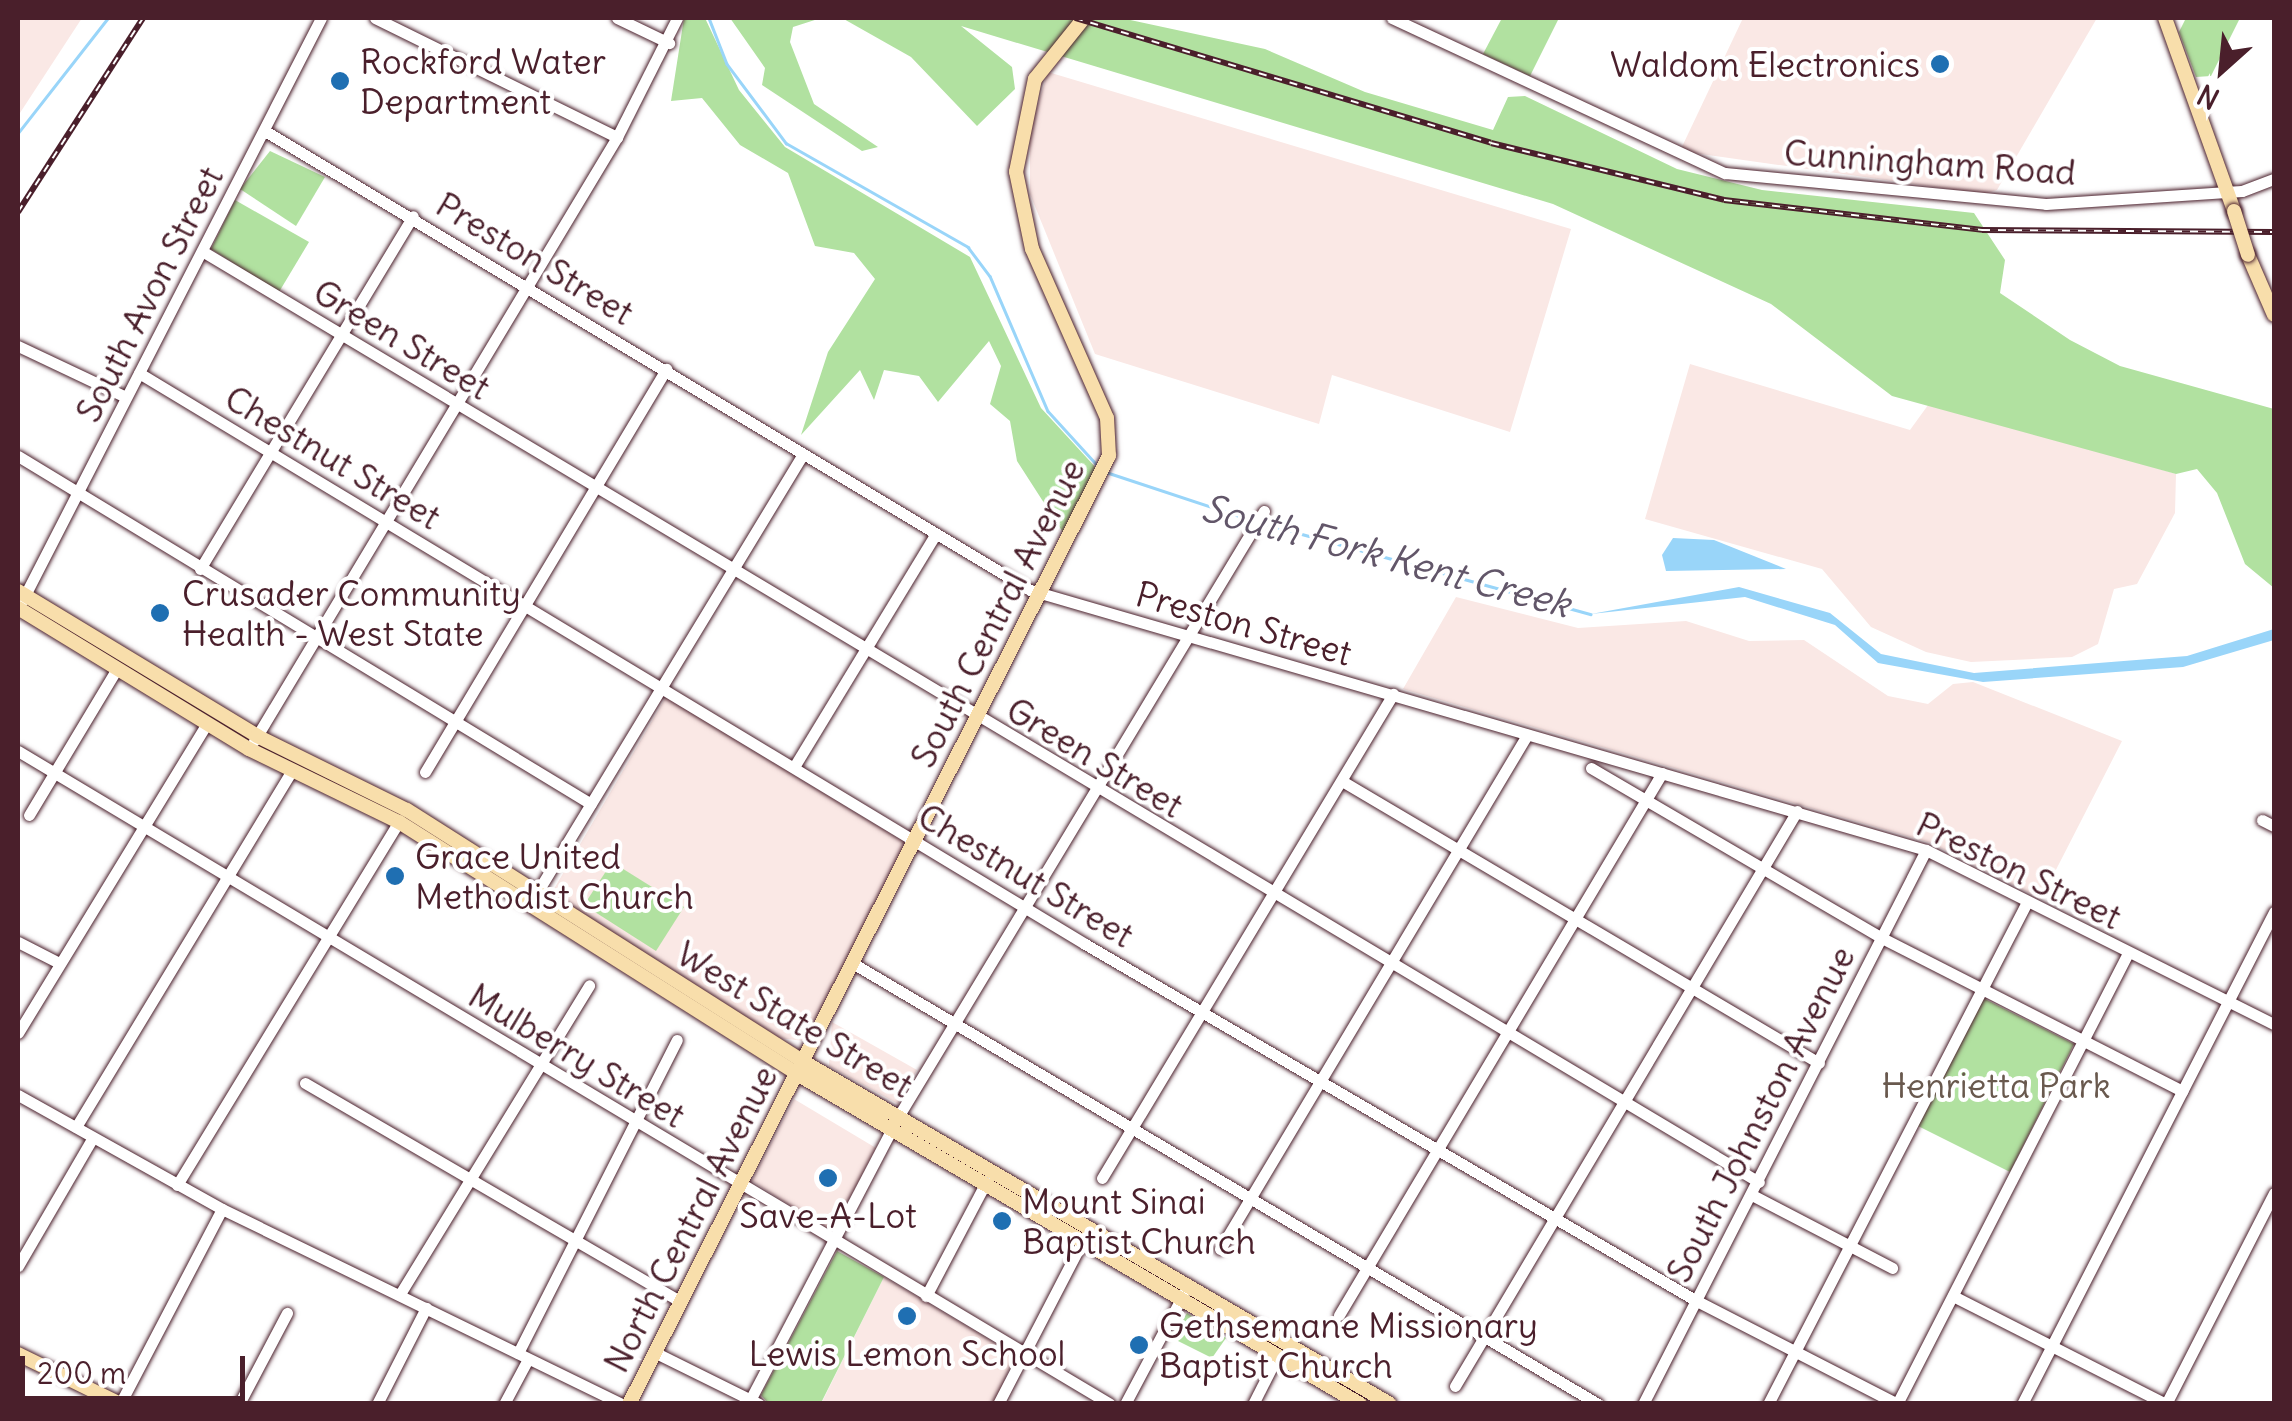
<!DOCTYPE html>
<style>
body{margin:0}
#map{position:relative;width:2292px;height:1421px;overflow:hidden;background:#fff;font-family:Delius,sans-serif}
div>[style]{position:absolute}
.built>*{inset:0;background:#fae8e5}
.green>*{inset:0;background:#b1e1a0}
.water>*{inset:0;background:#99d5f9}
.stream>*{height:2.5px;margin:-1.25px;padding:0 1.25px;transform-origin:1.25px;border-radius:1.25px;background:#99d5f9}
.roads{filter:drop-shadow(0 0 2px #4a1f2b) drop-shadow(0 0 2px #4a1f2b)}
.minor>*{height:11px;margin:-5.5px;padding:0 5.5px;transform-origin:5.5px;border-radius:5.5px;background:#fff}
.major>*{height:14px;margin:-7px;padding:0 7px;transform-origin:7px;border-radius:7px;background:#f8deab}
.rail>*{height:6px;margin-top:-3px;transform-origin:0;background:repeating-linear-gradient(90deg,#fff 0 8px,#4a1f2b 0 16px);box-sizing:border-box;border-block:2px solid #4a1f2b}
.bridges{filter:drop-shadow(0 0 2px #4a1f2b) drop-shadow(0 0 2px #4a1f2b)}
.major-bridge>*{height:14px;margin:-7px;padding:0 7px;transform-origin:7px;border-radius:7px;background:#f8deab}
.dots>*{width:28px;height:28px;translate:-50% -50%;box-sizing:border-box;border:5px solid #fff;border-radius:50%}
span{translate:-50% -50%;white-space:nowrap;text-align:center;line-height:1.15;-webkit-text-stroke:8px #fff;paint-order:stroke}
.poi-label{font-size:35px;color:#4a1f2b}
.left{translate:0 -50%;text-align:left}
.right{translate:-100% -50%;text-align:right}
.street-label{font-size:35px;color:#4a1f2b}
.park-label{font-size:35px;color:#69594e}
.water-label{font-size:38px;color:#625669;font-style:italic}
.frame{position:absolute;inset:0;border:20px solid #4a1f2b;pointer-events:none}
.north{position:absolute;left:2172px;top:20px;width:100px;height:100px;-webkit-text-stroke:8px #fff;paint-order:stroke;rotate:207deg;font-size:28px;font-weight:700;line-height:40px;text-align:center;color:#4a1f2b}
.north::after{content:'';display:block;margin:auto;width:35px;height:45px;background:#4a1f2b;clip-path:polygon(50% 0,100% 100%,50% 72%,0 100%)}
.scale{position:absolute;left:20px;top:1356px;width:225px;height:45px;box-sizing:border-box;border:5px solid #4a1f2b;border-top:0;padding-left:12px;font-size:30px;line-height:35px;white-space:nowrap;color:#4a1f2b;-webkit-text-stroke:8px #fff;paint-order:stroke}
</style>
<div id="map">
<div class="built">
<div style="clip-path:polygon(18px 18px,82px 18px,18px 116px)"></div>
<div style="clip-path:polygon(1743px 18px,2097px 18px,1997px 190px,1984px 194px,1680px 151px)"></div>
<div style="clip-path:polygon(1048px 72px,1571px 229px,1510px 432px,1332px 375px,1319px 424px,1095px 354px,1030px 194px,1030px 130px)"></div>
<div style="clip-path:polygon(1690px 364px,1910px 430px,1931px 401px,2176px 474px,2175px 513px,2137px 584px,2114px 589px,2098px 644px,2072px 657px,1971px 662px,1926px 652px,1871px 627px,1822px 569px,1645px 519px)"></div>
<div style="clip-path:polygon(1456px 597px,1578px 628px,1686px 621px,1749px 641px,1804px 640px,1888px 696px,1928px 704px,1953px 684px,1973px 682px,2122px 741px,2041px 899px,1931px 843px,1403px 689px)"></div>
<div style="clip-path:polygon(666px 697px,907px 844px,805px 1041px,778px 1038px,551px 894px)"></div>
<div style="clip-path:polygon(832px 1022px,917px 1070px,898px 1104px,829px 1066px)"></div>
<div style="clip-path:polygon(794px 1099px,876px 1148px,832px 1232px,752px 1181px)"></div>
<div style="clip-path:polygon(884px 1277px,1015px 1355px,995px 1403px,821px 1404px)"></div>
</div>
<div class="green">
<div style="clip-path:polygon(684px 18px,705px 18px,739px 90px,785px 147px,970px 257px,1041px 408px,1098px 470px,1064px 534px,1017px 461px,1010px 421px,990px 404px,1001px 366px,989px 341px,938px 402px,919px 376px,884px 370px,874px 400px,860px 370px,801px 435px,828px 352px,875px 279px,854px 253px,815px 246px,788px 173px,740px 145px,702px 98px,671px 101px)"></div>
<div style="clip-path:polygon(730px 18px,821px 18px,793px 27px,790px 42px,814px 104px,878px 147px,862px 151px,762px 85px,765px 68px)"></div>
<div style="clip-path:polygon(842px 18px,1121px 18px,1265px 49px,1365px 92px,1493px 130px,1508px 97px,1525px 96px,1677px 169px,1762px 190px,1974px 213px,2005px 260px,2000px 293px,2070px 340px,2120px 366px,2274px 409px,2274px 588px,2245px 564px,2217px 493px,2197px 469px,2176px 474px,1892px 396px,1771px 304px,1553px 204px,961px 26px,1012px 67px,1015px 89px,977px 126px,911px 57px)"></div>
<div style="clip-path:polygon(1502px 18px,1559px 18px,1530px 76px,1483px 54px)"></div>
<div style="clip-path:polygon(2186px 18px,2240px 18px,2211px 76px,2196px 77px,2179px 32px)"></div>
<div style="clip-path:polygon(270px 151px,325px 177px,296px 226px,240px 189px)"></div>
<div style="clip-path:polygon(235px 200px,309px 242px,279px 292px,211px 249px)"></div>
<div style="clip-path:polygon(612px 862px,684px 907px,656px 951px,584px 905px)"></div>
<div style="clip-path:polygon(1983px 998px,2074px 1044px,2010px 1172px,1918px 1126px)"></div>
<div style="clip-path:polygon(837px 1251px,884px 1277px,821px 1403px,768px 1403px,761px 1395px)"></div>
<div style="clip-path:polygon(1187px 1313px,1226px 1338px,1212px 1358px,1172px 1338px)"></div>
</div>
<div class="water">
<div style="clip-path:polygon(1673px 538px,1714px 540px,1786px 569px,1666px 571px,1662px 555px)"></div>
<div style="clip-path:polygon(1739px 587px,1830px 613px,1881px 654px,1974px 673px,2187px 656px,2274px 629px,2274px 640px,2183px 667px,1983px 682px,1878px 663px,1835px 625px,1745px 597px,1591px 614px)"></div>
</div>
<div class="stream">
<div style="left:709px;top:18px;width:49px;rotate:68.6deg"></div>
<div style="left:727px;top:64px;width:99px;rotate:53.2deg"></div>
<div style="left:786px;top:143px;width:210px;rotate:29.7deg"></div>
<div style="left:968px;top:247px;width:36px;rotate:53deg"></div>
<div style="left:990px;top:276px;width:147px;rotate:66.8deg"></div>
<div style="left:1048px;top:411px;width:76px;rotate:47.7deg"></div>
<div style="left:18px;top:133px;width:146px;rotate:-52deg"></div>
<div style="left:1106px;top:472px;width:156px;rotate:18.3deg"></div>
<div style="left:1262px;top:523px;width:341px;rotate:15.5deg"></div>
</div>
<div class="roads">
<div class="minor">
<div style="left:375px;top:18px;width:270px;rotate:26.2deg"></div>
<div style="left:617px;top:18px;width:58px;rotate:25.7deg"></div>
<div style="left:1392px;top:18px;width:367px;rotate:25deg"></div>
<div style="left:1725px;top:173px;width:322px;rotate:5.5deg"></div>
<div style="left:2046px;top:204px;width:196px;rotate:-3.8deg"></div>
<div style="left:2242px;top:191px;width:34px;rotate:-21deg"></div>
<div style="left:265px;top:131px;width:892px;rotate:30.96deg"></div>
<div style="left:1030px;top:590px;width:933px;rotate:16.18deg"></div>
<div style="left:1926px;top:850px;width:389px;rotate:26.6deg"></div>
<div style="left:202px;top:251px;width:1814px;rotate:30.88deg"></div>
<div style="left:18px;top:346px;width:119px;rotate:25.3deg"></div>
<div style="left:139px;top:373px;width:1105px;rotate:31.11deg"></div>
<div style="left:1085px;top:944px;width:706px;rotate:30.27deg"></div>
<div style="left:1695px;top:1300px;width:227px;rotate:27.2deg"></div>
<div style="left:18px;top:456px;width:670px;rotate:31.27deg"></div>
<div style="left:200px;top:569px;width:412px;rotate:-58.9deg"></div>
<div style="left:22px;top:601px;width:655px;rotate:-62.85deg"></div>
<div style="left:254px;top:741px;width:705px;rotate:-58.99deg"></div>
<div style="left:617px;top:137px;width:133px;rotate:-63.2deg"></div>
<div style="left:18px;top:751px;width:1272px;rotate:30.88deg"></div>
<div style="left:794px;top:767px;width:269px;rotate:-58.7deg"></div>
<div style="left:1591px;top:768px;width:337px;rotate:30.3deg"></div>
<div style="left:1882px;top:938px;width:337px;rotate:27deg"></div>
<div style="left:425px;top:772px;width:470px;rotate:-59.1deg"></div>
<div style="left:1342px;top:781px;width:554px;rotate:30.59deg"></div>
<div style="left:29px;top:815px;width:169px;rotate:-59deg"></div>
<div style="left:2262px;top:820px;width:13px;rotate:27deg"></div>
<div style="left:538px;top:891px;width:511px;rotate:-58.77deg"></div>
<div style="left:18px;top:942px;width:46px;rotate:27.1deg"></div>
<div style="left:854px;top:964px;width:864px;rotate:30.6deg"></div>
<div style="left:18px;top:1033px;width:363px;rotate:-58.6deg"></div>
<div style="left:305px;top:1083px;width:433px;rotate:30.2deg"></div>
<div style="left:18px;top:1095px;width:234px;rotate:29.2deg"></div>
<div style="left:222px;top:1209px;width:444px;rotate:26deg"></div>
<div style="left:898px;top:1117px;width:708px;rotate:-58.87deg"></div>
<div style="left:76px;top:1127px;width:416px;rotate:-58.8deg"></div>
<div style="left:1102px;top:1178px;width:565px;rotate:-58.98deg"></div>
<div style="left:177px;top:1185px;width:426px;rotate:-58.6deg"></div>
<div style="left:1752px;top:1195px;width:158px;rotate:27.5deg"></div>
<div style="left:1220px;top:1249px;width:599px;rotate:-59.15deg"></div>
<div style="left:18px;top:1266px;width:147px;rotate:-59.8deg"></div>
<div style="left:400px;top:1294px;width:362px;rotate:-58.5deg"></div>
<div style="left:926px;top:1296px;width:129px;rotate:-62.2deg"></div>
<div style="left:1953px;top:1296px;width:239px;rotate:26.9deg"></div>
<div style="left:1339px;top:1315px;width:631px;rotate:-59.21deg"></div>
<div style="left:654px;top:1352px;width:117px;rotate:26.3deg"></div>
<div style="left:518px;top:1353px;width:351px;rotate:-63.1deg"></div>
<div style="left:1455px;top:1386px;width:669px;rotate:-59.26deg"></div>
<div style="left:120px;top:1404px;width:220px;rotate:-62.4deg"></div>
<div style="left:239px;top:1404px;width:103px;rotate:-62.2deg"></div>
<div style="left:377px;top:1404px;width:108px;rotate:-63deg"></div>
<div style="left:504px;top:1404px;width:51px;rotate:-61.9deg"></div>
<div style="left:748px;top:1404px;width:308px;rotate:-62.4deg"></div>
<div style="left:998px;top:1404px;width:185px;rotate:-62.6deg"></div>
<div style="left:1125px;top:1404px;width:126px;rotate:-62deg"></div>
<div style="left:1253px;top:1404px;width:55px;rotate:-63deg"></div>
<div style="left:1643px;top:1404px;width:622px;rotate:-62.94deg"></div>
<div style="left:1768px;top:1404px;width:565px;rotate:-62.71deg"></div>
<div style="left:1897px;top:1404px;width:507px;rotate:-62.88deg"></div>
<div style="left:2022px;top:1404px;width:553px;rotate:-62.88deg"></div>
<div style="left:2166px;top:1404px;width:237px;rotate:-62.9deg"></div>
</div>
<div class="major">
<div style="left:2165px;top:18px;width:205px;rotate:70.3deg"></div>
<div style="left:2248px;top:255px;width:65px;rotate:66.6deg"></div>
<div style="left:18px;top:591px;width:280px;rotate:31.2deg"></div>
<div style="left:257px;top:736px;width:167px;rotate:26.3deg"></div>
<div style="left:407px;top:810px;width:470px;rotate:32.4deg"></div>
<div style="left:804px;top:1062px;width:678px;rotate:30.27deg"></div>
<div style="left:18px;top:608px;width:271px;rotate:31.4deg"></div>
<div style="left:249px;top:749px;width:167px;rotate:26deg"></div>
<div style="left:399px;top:822px;width:471px;rotate:32.3deg"></div>
<div style="left:797px;top:1074px;width:653px;rotate:30.38deg"></div>
<div style="left:18px;top:1354px;width:114px;rotate:26.1deg"></div>
<div style="left:629px;top:1404px;width:1063px;rotate:-63.15deg"></div>
<div style="left:1109px;top:456px;width:38px;rotate:-93deg"></div>
<div style="left:1107px;top:418px;width:185px;rotate:-113.9deg"></div>
<div style="left:1032px;top:249px;width:79px;rotate:-101.7deg"></div>
<div style="left:1016px;top:172px;width:95px;rotate:-78.5deg"></div>
<div style="left:1035px;top:79px;width:78px;rotate:-51.2deg"></div>
</div>
</div>
<div class="rail">
<div style="left:1075px;top:18px;width:434px;rotate:16.7deg"></div>
<div style="left:1491px;top:143px;width:240px;rotate:13.7deg"></div>
<div style="left:1724px;top:200px;width:260px;rotate:6.6deg"></div>
<div style="left:1982px;top:230px;width:292px;rotate:0.4deg"></div>
<div style="left:18px;top:212px;width:231px;rotate:-57.2deg"></div>
</div>
<div class="bridges">
<div class="major-bridge">
<div style="left:2234px;top:211px;width:46px;rotate:72.3deg"></div>
</div>
</div>
<div class="dots">
<div style="left:1940px;top:64px;background:#1f6fb2"></div>
<div style="left:340px;top:81px;background:#1f6fb2"></div>
<div style="left:160px;top:613px;background:#1f6fb2"></div>
<div style="left:395px;top:876px;background:#1f6fb2"></div>
<div style="left:828px;top:1178px;background:#1f6fb2"></div>
<div style="left:1002px;top:1221px;background:#1f6fb2"></div>
<div style="left:907px;top:1316px;background:#1f6fb2"></div>
<div style="left:1139px;top:1345px;background:#1f6fb2"></div>
</div>
<div class="poi-label">
<span class="left" style="left:360px;top:81px">Rockford Water<br>Department</span>
<span class="right" style="left:1920px;top:64px">Waldom Electronics</span>
<span class="left" style="left:182px;top:613px">Crusader Community<br>Health - West State</span>
<span class="left" style="left:415px;top:876px">Grace United<br>Methodist Church</span>
<span class="left" style="left:1022px;top:1221px">Mount Sinai<br>Baptist Church</span>
<span style="left:828px;top:1215px">Save-A-Lot</span>
<span class="left" style="left:1159px;top:1345px">Gethsemane Missionary<br>Baptist Church</span>
<span style="left:907px;top:1353px">Lewis Lemon School</span>
</div>
<div class="street-label">
<span style="left:1930px;top:162px;rotate:4deg">Cunningham Road</span>
<span style="left:535px;top:258px;rotate:31deg">Preston Street</span>
<span style="left:149px;top:294px;rotate:-63deg">South Avon Street</span>
<span style="left:402px;top:339px;rotate:31deg">Green Street</span>
<span style="left:333px;top:457px;rotate:31deg">Chestnut Street</span>
<span style="left:997px;top:613px;rotate:-63deg">South Central Avenue</span>
<span style="left:1244px;top:623px;rotate:16deg">Preston Street</span>
<span style="left:1095px;top:757px;rotate:31deg">Green Street</span>
<span style="left:2019px;top:870px;rotate:26deg">Preston Street</span>
<span style="left:1026px;top:875px;rotate:31deg">Chestnut Street</span>
<span style="left:795px;top:1019px;rotate:31deg">West State Street</span>
<span style="left:577px;top:1055px;rotate:31deg">Mulberry Street</span>
<span style="left:1760px;top:1114px;rotate:-63deg">South Johnston Avenue</span>
<span style="left:690px;top:1219px;rotate:-63deg">North Central Avenue</span>
</div>
<div class="park-label">
<span style="left:1996px;top:1085px">Henrietta Park</span>
</div>
<div class="water-label">
<span style="left:1386px;top:556px;rotate:15deg">South Fork Kent Creek</span>
</div>
<div class="frame"></div>
<div class="north">N</div>
<div class="scale">200 m</div>
</div>
